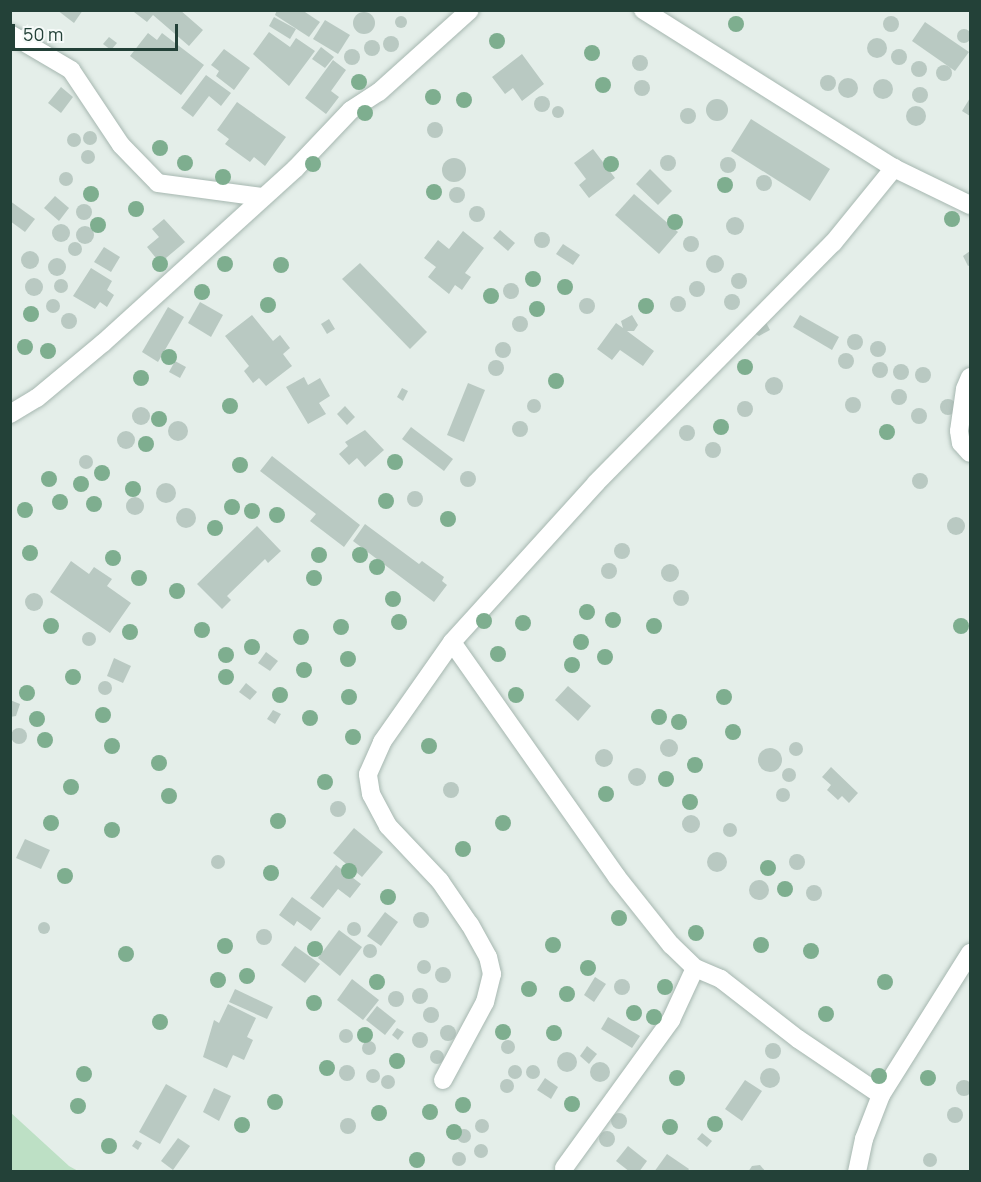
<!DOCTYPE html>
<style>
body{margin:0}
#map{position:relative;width:981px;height:1182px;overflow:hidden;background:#e4eee9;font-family:Manrope,sans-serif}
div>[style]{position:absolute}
.green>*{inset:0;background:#bde0c5}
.building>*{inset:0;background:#b9c9c2}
.round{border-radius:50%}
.roads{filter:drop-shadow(0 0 2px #a6b7b0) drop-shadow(0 0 2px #a6b7b0)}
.minor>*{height:18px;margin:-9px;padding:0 9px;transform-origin:9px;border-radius:9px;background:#fff}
.trees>*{width:16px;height:16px;margin:-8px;border-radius:50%;background:#7eae8f}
span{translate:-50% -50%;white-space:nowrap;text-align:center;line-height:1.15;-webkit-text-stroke:4.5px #f5faf8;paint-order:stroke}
.frame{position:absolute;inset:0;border:12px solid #234138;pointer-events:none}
.scale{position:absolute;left:12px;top:24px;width:166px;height:27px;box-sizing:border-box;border:3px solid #234138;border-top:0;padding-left:8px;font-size:18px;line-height:21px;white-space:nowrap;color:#234138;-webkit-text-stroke:4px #f5faf8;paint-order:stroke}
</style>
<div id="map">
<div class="green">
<div style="clip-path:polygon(10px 1112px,69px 1166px,78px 1171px,11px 1171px)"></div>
</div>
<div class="building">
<div style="clip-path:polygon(57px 10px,83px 10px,74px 23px)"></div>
<div style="clip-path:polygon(180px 10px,203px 30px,189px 46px,153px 15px,147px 22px,134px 12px)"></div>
<div style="clip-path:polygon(277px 10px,302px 10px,320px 22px,309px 37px,275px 15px)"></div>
<div class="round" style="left:353px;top:12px;width:22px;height:22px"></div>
<div class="round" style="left:395px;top:16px;width:12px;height:12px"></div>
<div class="round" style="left:883px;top:16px;width:16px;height:16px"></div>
<div style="clip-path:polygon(274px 17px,296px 29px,290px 39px,269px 26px)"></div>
<div style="clip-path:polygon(325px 20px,350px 35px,338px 54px,313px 39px)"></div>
<div style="clip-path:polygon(925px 22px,969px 52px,955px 71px,912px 41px)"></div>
<div class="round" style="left:957px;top:29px;width:14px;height:14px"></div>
<div style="clip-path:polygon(269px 32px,290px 47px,296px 38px,315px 51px,289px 86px,253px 54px)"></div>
<div style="clip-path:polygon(148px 33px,157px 40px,162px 33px,204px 65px,181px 95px,130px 56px)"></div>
<div class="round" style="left:383px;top:36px;width:16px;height:16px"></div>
<div style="clip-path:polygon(109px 37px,117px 43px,111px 50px,103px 44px)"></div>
<div class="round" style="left:867px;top:38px;width:20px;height:20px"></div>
<div class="round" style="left:364px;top:40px;width:16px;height:16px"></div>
<div style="clip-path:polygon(321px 47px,334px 57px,325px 68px,312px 59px)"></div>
<div class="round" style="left:344px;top:49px;width:16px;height:16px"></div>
<div style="clip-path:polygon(224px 49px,250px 68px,234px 90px,216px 76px,219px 71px,211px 65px)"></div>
<div class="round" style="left:891px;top:49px;width:16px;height:16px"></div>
<div style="clip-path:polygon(522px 54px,544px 84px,522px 101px,513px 88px,505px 94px,492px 77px)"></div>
<div class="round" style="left:632px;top:55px;width:16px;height:16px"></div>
<div style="clip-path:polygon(333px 60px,346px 70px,331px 91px,339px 97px,326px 114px,305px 98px)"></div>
<div class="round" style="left:911px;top:61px;width:16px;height:16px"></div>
<div class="round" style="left:936px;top:65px;width:16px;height:16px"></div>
<div style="clip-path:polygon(206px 75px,231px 93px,221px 106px,209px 96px,193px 117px,181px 108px)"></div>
<div class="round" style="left:820px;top:75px;width:16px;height:16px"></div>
<div class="round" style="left:838px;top:78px;width:20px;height:20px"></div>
<div class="round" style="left:873px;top:79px;width:20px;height:20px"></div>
<div class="round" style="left:634px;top:80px;width:16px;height:16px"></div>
<div style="clip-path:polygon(61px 87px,73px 97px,61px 113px,48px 103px)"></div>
<div class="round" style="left:912px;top:87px;width:16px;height:16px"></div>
<div class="round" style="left:534px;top:96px;width:16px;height:16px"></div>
<div style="clip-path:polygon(970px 98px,970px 116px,962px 111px)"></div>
<div class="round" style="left:706px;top:99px;width:22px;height:22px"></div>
<div style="clip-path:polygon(237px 102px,286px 137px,265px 166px,254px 157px,250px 162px,225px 144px,229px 139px,217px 130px)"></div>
<div class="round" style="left:552px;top:106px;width:12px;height:12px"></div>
<div class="round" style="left:906px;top:106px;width:20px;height:20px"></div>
<div class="round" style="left:680px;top:108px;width:16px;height:16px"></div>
<div style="clip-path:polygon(751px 119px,830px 169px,810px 201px,731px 151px)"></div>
<div class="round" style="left:427px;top:122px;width:16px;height:16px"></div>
<div class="round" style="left:83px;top:131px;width:14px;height:14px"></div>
<div class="round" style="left:67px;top:133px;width:14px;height:14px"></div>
<div style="clip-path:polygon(593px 149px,615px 178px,589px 198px,579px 185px,586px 179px,574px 163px)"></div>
<div class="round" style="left:81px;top:150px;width:14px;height:14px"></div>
<div class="round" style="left:660px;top:155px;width:16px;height:16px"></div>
<div class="round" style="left:720px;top:157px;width:16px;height:16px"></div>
<div class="round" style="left:442px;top:158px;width:24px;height:24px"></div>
<div style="clip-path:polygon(650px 169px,672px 191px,658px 205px,636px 184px)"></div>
<div class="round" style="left:59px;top:172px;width:14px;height:14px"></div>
<div class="round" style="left:756px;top:175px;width:16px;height:16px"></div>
<div class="round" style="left:449px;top:187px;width:16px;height:16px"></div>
<div style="clip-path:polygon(634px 194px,678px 232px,659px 254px,615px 215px)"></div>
<div style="clip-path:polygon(55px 196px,69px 208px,59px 221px,44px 208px)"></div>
<div style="clip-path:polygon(10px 201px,35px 219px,25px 232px,10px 221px)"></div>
<div class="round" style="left:76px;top:204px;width:16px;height:16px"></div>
<div class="round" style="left:469px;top:206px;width:16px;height:16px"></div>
<div class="round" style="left:726px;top:217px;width:18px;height:18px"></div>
<div style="clip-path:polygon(164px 219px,185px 242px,160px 263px,147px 247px,159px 237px,152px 229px)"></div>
<div class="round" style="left:52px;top:224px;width:18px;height:18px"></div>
<div class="round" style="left:76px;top:226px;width:18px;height:18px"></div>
<div style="clip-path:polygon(500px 230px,515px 243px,508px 251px,493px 238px)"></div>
<div style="clip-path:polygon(463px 231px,484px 248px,465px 273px,471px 277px,462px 290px,455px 285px,449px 294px,428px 277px,436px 267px,424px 258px,438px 240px,449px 249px)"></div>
<div class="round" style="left:534px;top:232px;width:16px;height:16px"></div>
<div class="round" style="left:683px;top:236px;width:16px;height:16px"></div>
<div class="round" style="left:68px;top:242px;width:14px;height:14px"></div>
<div style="clip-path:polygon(563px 244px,580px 255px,573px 265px,556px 254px)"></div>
<div style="clip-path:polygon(104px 247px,120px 257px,111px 272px,94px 262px)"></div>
<div style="clip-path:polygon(970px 251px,970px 265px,968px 266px,963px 256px)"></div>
<div class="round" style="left:21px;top:251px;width:18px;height:18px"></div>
<div class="round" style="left:706px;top:255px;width:18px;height:18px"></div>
<div class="round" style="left:48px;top:258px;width:18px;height:18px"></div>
<div style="clip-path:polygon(360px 263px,427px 332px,410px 349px,342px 279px)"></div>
<div style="clip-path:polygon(91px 268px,112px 281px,107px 290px,114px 295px,107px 307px,100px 302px,95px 309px,73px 296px)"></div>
<div class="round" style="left:731px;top:273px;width:16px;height:16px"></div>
<div class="round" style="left:25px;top:278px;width:18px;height:18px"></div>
<div class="round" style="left:54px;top:279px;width:14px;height:14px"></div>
<div class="round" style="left:689px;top:281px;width:16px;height:16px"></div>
<div class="round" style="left:503px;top:283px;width:16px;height:16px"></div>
<div class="round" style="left:724px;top:294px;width:16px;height:16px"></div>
<div class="round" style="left:670px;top:296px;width:16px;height:16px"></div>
<div class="round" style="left:579px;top:298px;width:16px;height:16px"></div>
<div class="round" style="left:46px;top:299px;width:14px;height:14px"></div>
<div style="clip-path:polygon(200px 302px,223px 315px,211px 337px,188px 323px)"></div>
<div style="clip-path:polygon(168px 307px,184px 317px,158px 362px,142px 352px)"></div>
<div class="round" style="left:61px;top:313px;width:16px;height:16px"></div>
<div style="clip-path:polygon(252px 315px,273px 341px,280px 335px,290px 348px,283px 354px,292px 366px,266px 386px,259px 378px,253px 383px,244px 371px,249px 366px,225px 336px)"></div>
<div style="clip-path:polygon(632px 315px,638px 325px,634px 331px,627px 331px,654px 351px,643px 366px,620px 350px,612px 360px,597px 349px,616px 323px,623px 328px,621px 321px)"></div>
<div style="clip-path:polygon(800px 315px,839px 337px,832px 350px,793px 327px)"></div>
<div class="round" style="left:512px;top:316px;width:16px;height:16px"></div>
<div style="clip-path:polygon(329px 319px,335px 329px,327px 334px,321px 324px)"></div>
<div style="clip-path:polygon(764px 319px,770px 330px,759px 336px,754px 333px)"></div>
<div class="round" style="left:847px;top:334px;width:16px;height:16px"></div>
<div class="round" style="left:870px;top:341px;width:16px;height:16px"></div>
<div class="round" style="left:495px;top:342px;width:16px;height:16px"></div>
<div class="round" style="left:838px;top:353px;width:16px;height:16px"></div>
<div class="round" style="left:488px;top:360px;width:16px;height:16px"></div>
<div style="clip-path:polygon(175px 361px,186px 367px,180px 378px,169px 372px)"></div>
<div class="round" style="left:872px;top:362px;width:16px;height:16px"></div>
<div class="round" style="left:893px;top:364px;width:16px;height:16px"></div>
<div class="round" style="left:915px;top:367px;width:16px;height:16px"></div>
<div class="round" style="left:765px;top:377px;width:18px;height:18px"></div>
<div style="clip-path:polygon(304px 377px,308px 385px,320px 378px,330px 396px,319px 403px,326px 414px,308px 424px,286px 387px)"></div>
<div style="clip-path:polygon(468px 383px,485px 390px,464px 442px,447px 435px)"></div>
<div style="clip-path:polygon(402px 388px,408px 391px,403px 401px,397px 397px)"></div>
<div class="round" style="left:891px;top:389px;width:16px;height:16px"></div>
<div class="round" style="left:845px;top:397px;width:16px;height:16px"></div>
<div class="round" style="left:527px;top:399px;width:14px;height:14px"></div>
<div class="round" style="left:940px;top:399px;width:16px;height:16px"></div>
<div class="round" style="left:737px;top:401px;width:16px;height:16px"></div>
<div style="clip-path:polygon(345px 406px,355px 417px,347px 425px,337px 414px)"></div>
<div class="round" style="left:132px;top:407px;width:18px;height:18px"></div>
<div class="round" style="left:911px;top:408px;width:16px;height:16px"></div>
<div class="round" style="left:512px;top:421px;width:16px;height:16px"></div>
<div class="round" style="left:168px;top:421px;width:20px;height:20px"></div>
<div class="round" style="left:679px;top:425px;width:16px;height:16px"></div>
<div style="clip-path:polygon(411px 427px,453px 459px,444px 471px,402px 439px)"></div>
<div style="clip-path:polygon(365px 430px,384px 450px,365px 467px,357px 458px,349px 465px,339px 454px,348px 446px,345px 442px)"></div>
<div class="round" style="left:117px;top:431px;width:18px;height:18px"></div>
<div class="round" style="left:705px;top:442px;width:16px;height:16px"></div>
<div class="round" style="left:79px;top:455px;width:14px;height:14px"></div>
<div style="clip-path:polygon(272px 456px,360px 525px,344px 547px,310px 521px,316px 514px,260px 471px)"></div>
<div class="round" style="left:460px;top:471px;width:16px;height:16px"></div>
<div class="round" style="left:912px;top:473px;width:16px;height:16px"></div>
<div class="round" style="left:156px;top:483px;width:20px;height:20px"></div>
<div class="round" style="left:407px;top:491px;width:16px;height:16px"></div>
<div class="round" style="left:126px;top:497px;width:18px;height:18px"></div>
<div class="round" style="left:176px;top:508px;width:20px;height:20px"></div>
<div class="round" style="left:947px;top:517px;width:18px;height:18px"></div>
<div style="clip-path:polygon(365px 524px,419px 564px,422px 561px,444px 577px,442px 581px,447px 585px,434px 602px,353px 541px)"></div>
<div style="clip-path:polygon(257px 526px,281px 551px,268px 563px,265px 559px,227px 596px,231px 600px,222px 609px,197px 584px)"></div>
<div class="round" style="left:614px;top:543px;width:16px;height:16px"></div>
<div style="clip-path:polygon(71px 561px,89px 574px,94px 567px,112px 579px,107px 586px,131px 603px,110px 633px,50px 592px)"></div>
<div class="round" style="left:601px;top:563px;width:16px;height:16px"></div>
<div class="round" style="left:661px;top:564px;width:18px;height:18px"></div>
<div class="round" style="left:673px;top:590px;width:16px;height:16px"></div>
<div class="round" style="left:25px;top:593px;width:18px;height:18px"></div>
<div class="round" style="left:82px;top:632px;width:14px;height:14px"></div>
<div style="clip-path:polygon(266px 652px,278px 661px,270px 671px,258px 663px)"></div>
<div style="clip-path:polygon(114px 658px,131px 666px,123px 683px,107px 676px)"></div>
<div class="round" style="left:98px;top:681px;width:14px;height:14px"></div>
<div style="clip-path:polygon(246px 683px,257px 692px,250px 700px,239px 692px)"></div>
<div style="clip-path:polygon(568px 686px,591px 706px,578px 721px,555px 700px)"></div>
<div style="clip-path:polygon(10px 700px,20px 704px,16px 716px,10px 717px)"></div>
<div style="clip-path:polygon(273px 710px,281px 714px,275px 724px,267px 719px)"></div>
<div class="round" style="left:11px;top:728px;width:16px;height:16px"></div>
<div class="round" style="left:660px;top:739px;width:18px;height:18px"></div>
<div class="round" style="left:789px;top:742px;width:14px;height:14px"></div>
<div class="round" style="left:758px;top:748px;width:24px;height:24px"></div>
<div class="round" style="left:595px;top:749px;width:18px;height:18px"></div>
<div style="clip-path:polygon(831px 767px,858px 793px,849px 803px,842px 796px,838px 800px,827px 790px,831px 785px,822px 777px)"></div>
<div class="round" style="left:628px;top:768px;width:18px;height:18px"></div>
<div class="round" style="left:782px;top:768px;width:14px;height:14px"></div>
<div class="round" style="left:443px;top:782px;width:16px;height:16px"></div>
<div class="round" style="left:776px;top:788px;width:14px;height:14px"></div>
<div class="round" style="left:330px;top:801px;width:16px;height:16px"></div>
<div class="round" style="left:682px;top:815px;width:18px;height:18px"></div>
<div class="round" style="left:723px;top:823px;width:14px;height:14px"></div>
<div style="clip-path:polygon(354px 828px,383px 852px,362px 877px,333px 853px)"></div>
<div style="clip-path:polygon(25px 839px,50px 850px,41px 869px,16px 858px)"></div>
<div class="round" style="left:707px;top:852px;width:20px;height:20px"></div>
<div class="round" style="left:789px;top:854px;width:16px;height:16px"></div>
<div class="round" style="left:211px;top:855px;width:14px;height:14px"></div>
<div style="clip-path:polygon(336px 865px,361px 884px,350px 898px,338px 889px,323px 908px,310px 898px)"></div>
<div class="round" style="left:749px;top:880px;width:20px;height:20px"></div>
<div class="round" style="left:806px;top:885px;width:16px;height:16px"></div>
<div style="clip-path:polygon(292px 897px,321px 918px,311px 931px,297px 921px,294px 926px,279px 915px)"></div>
<div class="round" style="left:413px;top:912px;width:16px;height:16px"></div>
<div style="clip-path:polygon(385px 912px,398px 922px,381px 946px,367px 936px)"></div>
<div class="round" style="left:38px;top:922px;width:12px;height:12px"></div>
<div class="round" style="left:347px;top:922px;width:14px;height:14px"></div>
<div class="round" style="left:256px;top:929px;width:16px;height:16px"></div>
<div style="clip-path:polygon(339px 930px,362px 947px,340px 976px,318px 958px)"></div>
<div class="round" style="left:363px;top:944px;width:14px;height:14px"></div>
<div style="clip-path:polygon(295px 946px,320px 964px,305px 983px,281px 965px)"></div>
<div class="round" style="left:417px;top:960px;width:14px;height:14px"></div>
<div class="round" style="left:435px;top:967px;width:16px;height:16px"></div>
<div style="clip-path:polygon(595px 977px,606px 984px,594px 1002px,584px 995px)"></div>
<div class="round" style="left:614px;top:979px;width:16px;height:16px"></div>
<div style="clip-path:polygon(352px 979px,379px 1000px,363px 1020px,337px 1000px)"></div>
<div class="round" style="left:412px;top:988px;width:16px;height:16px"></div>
<div style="clip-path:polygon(235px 989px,273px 1007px,267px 1019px,229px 1002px)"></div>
<div class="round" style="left:388px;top:991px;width:16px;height:16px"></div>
<div style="clip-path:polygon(228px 1004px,256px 1018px,247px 1037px,253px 1040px,244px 1060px,233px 1055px,227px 1068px,203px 1057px,214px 1020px,219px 1023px)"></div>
<div style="clip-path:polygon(377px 1006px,396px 1021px,385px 1035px,366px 1020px)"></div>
<div class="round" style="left:423px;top:1007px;width:16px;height:16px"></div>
<div style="clip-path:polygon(608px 1017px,640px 1036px,632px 1048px,601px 1029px)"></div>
<div class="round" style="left:440px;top:1025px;width:16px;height:16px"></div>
<div style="clip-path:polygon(397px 1028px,404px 1032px,398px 1040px,392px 1035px)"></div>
<div class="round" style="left:339px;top:1029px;width:14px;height:14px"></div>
<div class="round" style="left:412px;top:1032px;width:16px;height:16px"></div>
<div class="round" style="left:501px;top:1040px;width:14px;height:14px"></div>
<div class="round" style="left:362px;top:1041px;width:14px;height:14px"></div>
<div class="round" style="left:765px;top:1043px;width:16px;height:16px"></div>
<div style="clip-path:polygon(587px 1046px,597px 1054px,589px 1064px,580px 1056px)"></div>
<div class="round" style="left:430px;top:1050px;width:14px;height:14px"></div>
<div class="round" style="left:557px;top:1052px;width:20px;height:20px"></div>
<div class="round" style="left:590px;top:1062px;width:20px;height:20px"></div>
<div class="round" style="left:339px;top:1065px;width:16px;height:16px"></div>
<div class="round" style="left:508px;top:1065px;width:14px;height:14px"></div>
<div class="round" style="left:526px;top:1065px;width:14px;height:14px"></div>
<div class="round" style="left:760px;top:1068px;width:20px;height:20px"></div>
<div class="round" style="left:366px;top:1069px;width:14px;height:14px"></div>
<div class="round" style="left:381px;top:1075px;width:14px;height:14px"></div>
<div style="clip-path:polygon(545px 1078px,558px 1087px,551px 1099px,537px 1090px)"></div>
<div class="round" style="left:500px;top:1079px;width:14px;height:14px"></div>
<div style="clip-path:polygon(745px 1080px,762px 1091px,742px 1121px,725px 1109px)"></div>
<div class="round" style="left:956px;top:1080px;width:16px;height:16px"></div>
<div style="clip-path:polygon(166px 1084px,187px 1096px,160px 1144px,139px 1132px)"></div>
<div style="clip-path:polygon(214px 1088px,231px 1096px,219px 1121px,203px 1112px)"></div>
<div class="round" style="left:947px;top:1107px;width:16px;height:16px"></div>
<div class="round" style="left:611px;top:1113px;width:16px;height:16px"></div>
<div class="round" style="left:340px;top:1118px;width:16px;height:16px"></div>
<div class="round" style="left:475px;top:1119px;width:14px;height:14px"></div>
<div class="round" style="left:457px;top:1129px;width:14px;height:14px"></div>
<div class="round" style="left:599px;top:1131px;width:16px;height:16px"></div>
<div style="clip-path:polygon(702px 1133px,712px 1141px,707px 1147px,697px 1139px)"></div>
<div style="clip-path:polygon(178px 1138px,190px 1146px,173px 1170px,161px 1161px)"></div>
<div style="clip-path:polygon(136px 1140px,142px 1143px,138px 1150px,132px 1146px)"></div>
<div class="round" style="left:474px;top:1144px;width:14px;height:14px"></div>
<div style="clip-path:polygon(628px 1146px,647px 1161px,639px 1172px,630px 1172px,616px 1161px)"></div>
<div class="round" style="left:452px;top:1152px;width:14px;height:14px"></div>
<div class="round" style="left:923px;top:1153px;width:14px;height:14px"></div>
<div style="clip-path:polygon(667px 1154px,689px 1169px,687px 1172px,654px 1172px)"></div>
<div style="clip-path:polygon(760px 1165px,766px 1172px,748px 1172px,752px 1166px)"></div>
</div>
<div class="roads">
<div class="minor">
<div style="left:643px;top:10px;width:297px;rotate:32.2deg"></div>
<div style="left:894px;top:168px;width:85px;rotate:26deg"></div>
<div style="left:10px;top:34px;width:71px;rotate:30.5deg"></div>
<div style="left:71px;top:70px;width:90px;rotate:56.3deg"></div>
<div style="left:121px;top:145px;width:53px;rotate:45.8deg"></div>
<div style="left:158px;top:183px;width:105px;rotate:7.7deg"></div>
<div style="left:970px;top:377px;width:13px;rotate:113deg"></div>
<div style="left:965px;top:389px;width:42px;rotate:98.1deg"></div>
<div style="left:959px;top:431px;width:12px;rotate:81deg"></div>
<div style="left:961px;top:443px;width:13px;rotate:48deg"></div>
<div style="left:10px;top:414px;width:31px;rotate:-31deg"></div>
<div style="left:37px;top:398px;width:86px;rotate:-39.8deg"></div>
<div style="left:103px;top:343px;width:259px;rotate:-42.2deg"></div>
<div style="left:295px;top:169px;width:81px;rotate:-46.5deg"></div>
<div style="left:351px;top:110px;width:33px;rotate:-33deg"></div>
<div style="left:379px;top:92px;width:122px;rotate:-42deg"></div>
<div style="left:443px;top:1080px;width:89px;rotate:-61.7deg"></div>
<div style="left:485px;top:1002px;width:29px;rotate:-76deg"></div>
<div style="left:492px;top:974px;width:17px;rotate:-103deg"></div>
<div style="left:488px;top:957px;width:37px;rotate:-119deg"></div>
<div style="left:470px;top:925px;width:53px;rotate:-124.3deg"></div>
<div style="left:440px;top:881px;width:76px;rotate:-133.4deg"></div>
<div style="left:388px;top:826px;width:36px;rotate:-118deg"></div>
<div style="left:371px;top:794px;width:20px;rotate:-99deg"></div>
<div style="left:368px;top:774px;width:35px;rotate:-66deg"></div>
<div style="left:382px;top:742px;width:122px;rotate:-55deg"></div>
<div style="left:881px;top:1095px;width:100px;rotate:-146deg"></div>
<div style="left:798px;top:1039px;width:98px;rotate:-142.1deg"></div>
<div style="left:721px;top:979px;width:28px;rotate:-157deg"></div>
<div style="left:695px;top:968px;width:33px;rotate:-136deg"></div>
<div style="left:671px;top:945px;width:87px;rotate:-128.5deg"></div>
<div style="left:617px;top:877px;width:287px;rotate:-125.1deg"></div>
<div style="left:452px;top:642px;width:215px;rotate:-47.8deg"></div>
<div style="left:596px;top:483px;width:337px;rotate:-45.4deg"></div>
<div style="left:833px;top:243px;width:97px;rotate:-50.9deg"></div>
<div style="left:564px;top:1168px;width:183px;rotate:-54.1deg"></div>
<div style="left:671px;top:1020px;width:57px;rotate:-65.2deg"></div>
<div style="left:857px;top:1172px;width:34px;rotate:-78deg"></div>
<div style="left:864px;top:1139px;width:47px;rotate:-68.9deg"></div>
<div style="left:881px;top:1095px;width:168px;rotate:-57.9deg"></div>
</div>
</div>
<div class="trees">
<div style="left:736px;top:24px"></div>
<div style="left:497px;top:41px"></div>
<div style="left:592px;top:53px"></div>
<div style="left:359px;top:82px"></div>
<div style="left:603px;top:85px"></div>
<div style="left:433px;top:97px"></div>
<div style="left:464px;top:100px"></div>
<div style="left:365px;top:113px"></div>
<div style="left:160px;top:148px"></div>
<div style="left:185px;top:163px"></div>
<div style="left:313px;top:164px"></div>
<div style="left:611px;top:164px"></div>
<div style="left:223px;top:177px"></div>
<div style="left:725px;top:185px"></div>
<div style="left:434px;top:192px"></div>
<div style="left:91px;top:194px"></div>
<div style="left:136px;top:209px"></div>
<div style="left:952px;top:219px"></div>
<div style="left:675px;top:222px"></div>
<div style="left:98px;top:225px"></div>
<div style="left:160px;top:264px"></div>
<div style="left:225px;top:264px"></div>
<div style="left:281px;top:265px"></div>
<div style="left:533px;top:279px"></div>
<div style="left:565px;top:287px"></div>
<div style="left:202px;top:292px"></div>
<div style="left:491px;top:296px"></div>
<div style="left:268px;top:305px"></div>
<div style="left:646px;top:306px"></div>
<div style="left:537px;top:309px"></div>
<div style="left:31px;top:314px"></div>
<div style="left:25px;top:347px"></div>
<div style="left:48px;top:351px"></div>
<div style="left:169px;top:357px"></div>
<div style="left:745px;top:367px"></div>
<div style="left:141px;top:378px"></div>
<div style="left:556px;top:381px"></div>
<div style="left:230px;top:406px"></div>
<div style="left:159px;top:419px"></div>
<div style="left:721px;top:427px"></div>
<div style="left:887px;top:432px"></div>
<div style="left:146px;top:444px"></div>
<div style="left:395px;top:462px"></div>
<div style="left:240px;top:465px"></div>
<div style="left:102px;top:473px"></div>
<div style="left:49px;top:479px"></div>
<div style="left:81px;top:484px"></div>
<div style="left:133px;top:489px"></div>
<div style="left:386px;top:501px"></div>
<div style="left:60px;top:502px"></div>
<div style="left:94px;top:504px"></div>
<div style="left:232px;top:507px"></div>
<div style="left:25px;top:510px"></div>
<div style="left:252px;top:511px"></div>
<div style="left:277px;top:515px"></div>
<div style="left:448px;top:519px"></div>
<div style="left:215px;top:528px"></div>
<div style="left:30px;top:553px"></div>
<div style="left:319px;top:555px"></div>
<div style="left:360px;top:555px"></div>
<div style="left:113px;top:558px"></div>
<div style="left:377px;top:567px"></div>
<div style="left:139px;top:578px"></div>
<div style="left:314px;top:578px"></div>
<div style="left:177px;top:591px"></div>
<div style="left:393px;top:599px"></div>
<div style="left:587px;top:612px"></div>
<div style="left:613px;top:620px"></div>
<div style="left:484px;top:621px"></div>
<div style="left:399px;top:622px"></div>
<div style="left:523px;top:623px"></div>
<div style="left:51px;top:626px"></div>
<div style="left:654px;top:626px"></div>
<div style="left:961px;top:626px"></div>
<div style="left:341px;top:627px"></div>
<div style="left:202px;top:630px"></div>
<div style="left:130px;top:632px"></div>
<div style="left:301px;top:637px"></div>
<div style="left:581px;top:642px"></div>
<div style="left:252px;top:647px"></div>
<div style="left:498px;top:654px"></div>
<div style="left:226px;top:655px"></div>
<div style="left:605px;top:657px"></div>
<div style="left:348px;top:659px"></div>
<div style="left:572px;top:665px"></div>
<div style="left:304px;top:670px"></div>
<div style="left:73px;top:677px"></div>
<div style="left:226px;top:677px"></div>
<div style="left:27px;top:693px"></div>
<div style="left:280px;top:695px"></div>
<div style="left:516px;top:695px"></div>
<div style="left:349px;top:697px"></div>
<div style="left:724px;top:697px"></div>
<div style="left:103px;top:715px"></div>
<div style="left:659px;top:717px"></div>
<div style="left:310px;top:718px"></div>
<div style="left:37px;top:719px"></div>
<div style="left:679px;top:722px"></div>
<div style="left:733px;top:732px"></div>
<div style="left:353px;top:737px"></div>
<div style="left:45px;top:740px"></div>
<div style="left:112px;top:746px"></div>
<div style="left:429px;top:746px"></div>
<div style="left:159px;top:763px"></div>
<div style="left:695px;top:765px"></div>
<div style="left:666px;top:779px"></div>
<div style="left:325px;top:782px"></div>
<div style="left:71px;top:787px"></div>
<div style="left:606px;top:794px"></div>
<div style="left:169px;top:796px"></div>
<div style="left:690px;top:802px"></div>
<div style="left:278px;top:821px"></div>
<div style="left:51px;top:823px"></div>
<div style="left:503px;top:823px"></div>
<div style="left:112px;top:830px"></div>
<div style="left:463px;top:849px"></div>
<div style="left:768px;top:868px"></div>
<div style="left:349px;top:871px"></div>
<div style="left:271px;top:873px"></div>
<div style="left:65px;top:876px"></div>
<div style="left:785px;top:889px"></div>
<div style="left:388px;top:897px"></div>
<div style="left:619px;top:918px"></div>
<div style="left:696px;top:933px"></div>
<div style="left:553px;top:945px"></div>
<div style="left:761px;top:945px"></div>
<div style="left:225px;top:946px"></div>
<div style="left:315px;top:949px"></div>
<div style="left:811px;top:951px"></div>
<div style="left:126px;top:954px"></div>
<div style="left:588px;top:968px"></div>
<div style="left:247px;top:976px"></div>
<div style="left:218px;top:980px"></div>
<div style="left:377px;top:982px"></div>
<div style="left:885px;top:982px"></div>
<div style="left:665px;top:987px"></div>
<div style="left:529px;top:989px"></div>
<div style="left:567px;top:994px"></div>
<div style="left:314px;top:1003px"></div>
<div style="left:634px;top:1013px"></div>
<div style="left:826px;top:1014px"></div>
<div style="left:654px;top:1017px"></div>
<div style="left:160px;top:1022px"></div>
<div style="left:503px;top:1032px"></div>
<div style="left:554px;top:1033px"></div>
<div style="left:365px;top:1035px"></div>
<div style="left:397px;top:1061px"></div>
<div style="left:327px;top:1068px"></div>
<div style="left:84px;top:1074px"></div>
<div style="left:879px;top:1076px"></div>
<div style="left:677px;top:1078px"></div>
<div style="left:928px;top:1078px"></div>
<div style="left:275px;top:1102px"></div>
<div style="left:572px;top:1104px"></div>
<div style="left:463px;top:1105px"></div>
<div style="left:78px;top:1106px"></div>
<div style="left:430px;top:1112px"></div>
<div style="left:379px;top:1113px"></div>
<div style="left:715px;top:1124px"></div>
<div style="left:242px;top:1125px"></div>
<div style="left:670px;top:1127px"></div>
<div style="left:454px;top:1132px"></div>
<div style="left:109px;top:1146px"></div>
<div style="left:417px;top:1160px"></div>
</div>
<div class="frame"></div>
<div class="scale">50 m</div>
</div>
